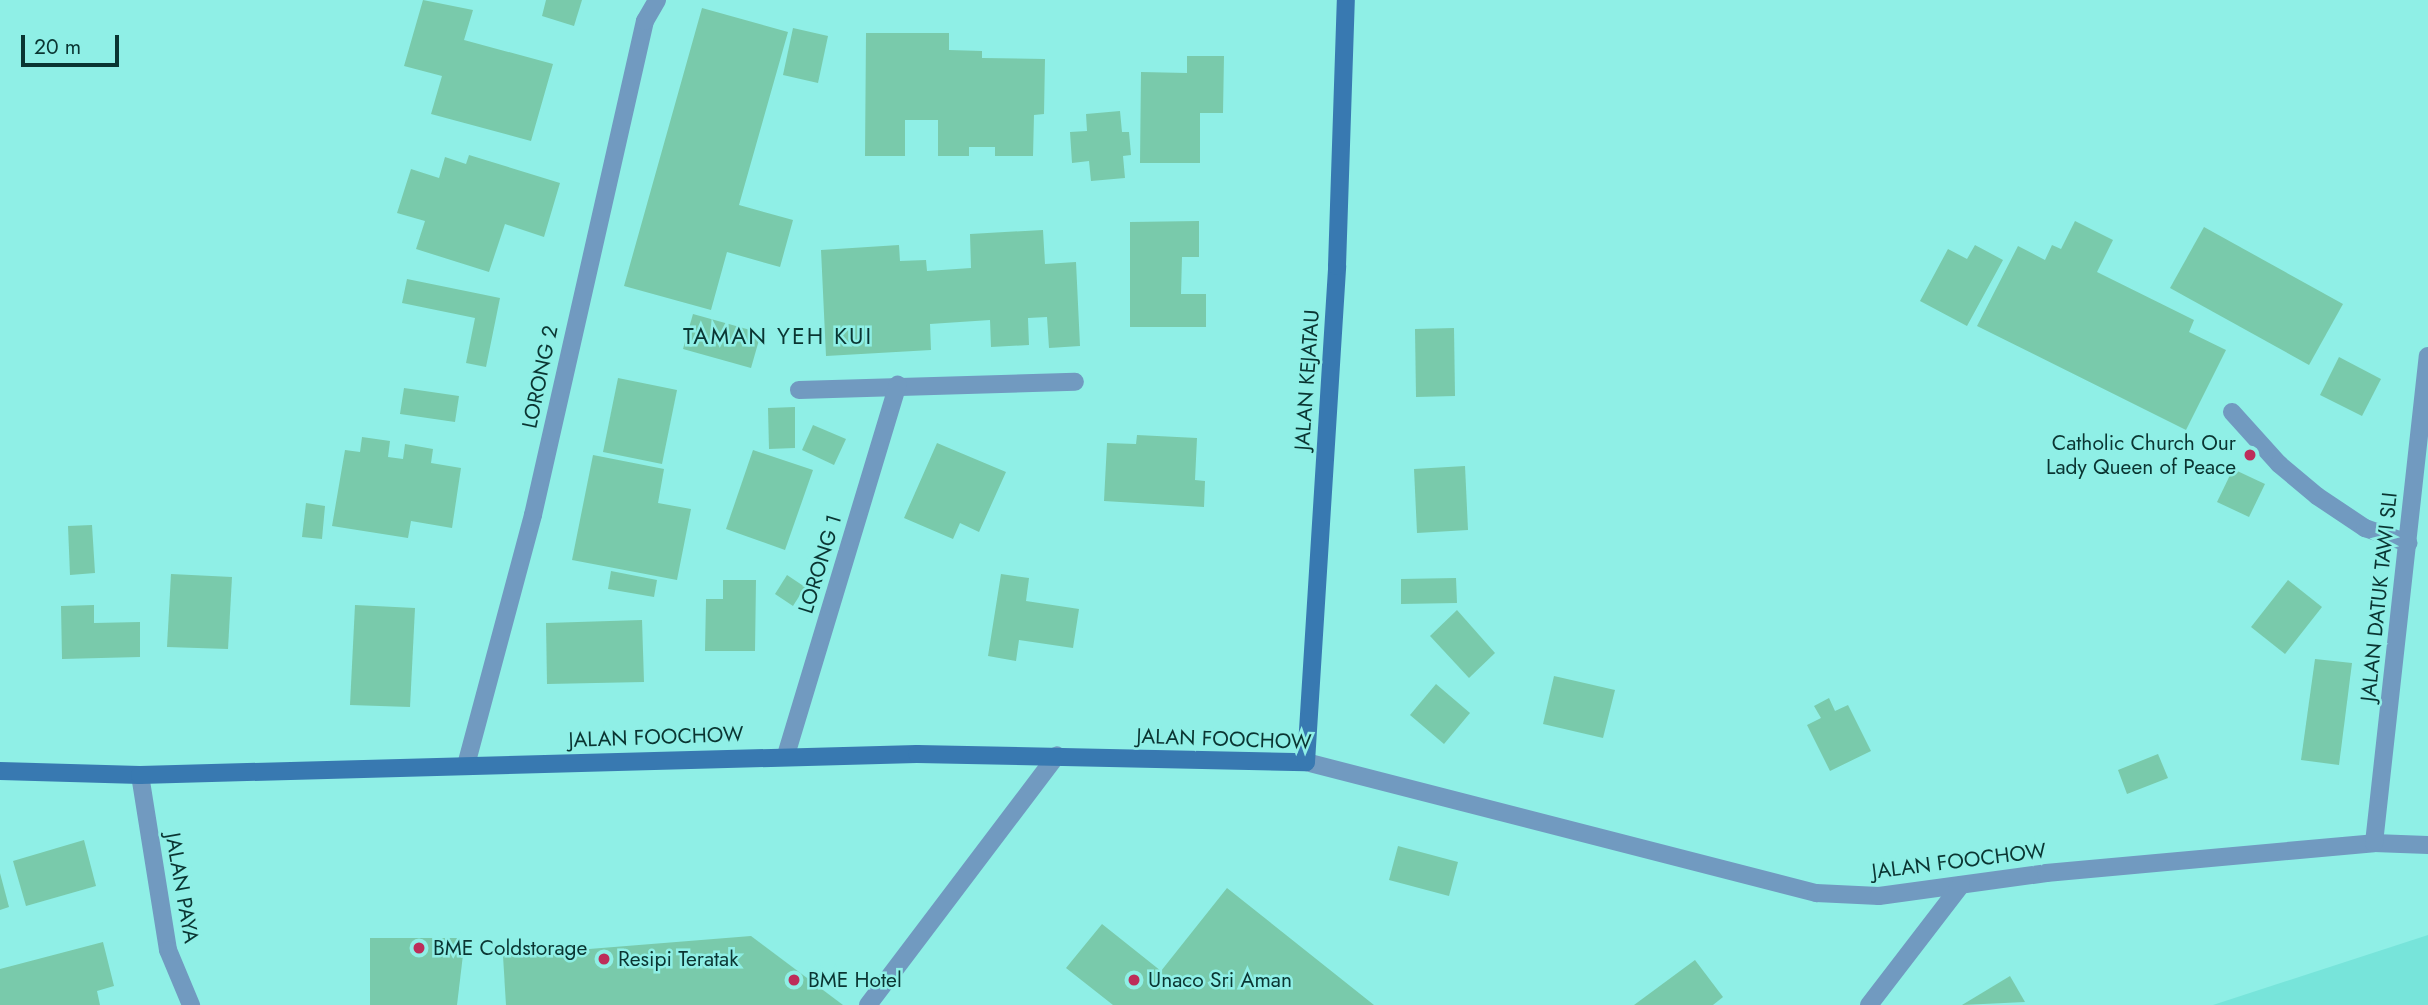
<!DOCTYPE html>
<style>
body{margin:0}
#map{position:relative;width:2428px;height:1005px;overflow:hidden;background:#8fefe6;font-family:Jost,sans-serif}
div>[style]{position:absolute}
.built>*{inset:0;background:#77e4da}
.building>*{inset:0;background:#79caab}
.minor>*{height:18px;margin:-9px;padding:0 9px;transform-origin:9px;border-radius:9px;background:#719ac0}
.tertiary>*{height:18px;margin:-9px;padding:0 9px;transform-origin:9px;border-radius:9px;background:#719ac0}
.secondary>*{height:18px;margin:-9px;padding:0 9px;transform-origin:9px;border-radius:9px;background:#3879b1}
.dots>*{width:19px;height:19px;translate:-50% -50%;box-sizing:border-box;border:4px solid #8fefe6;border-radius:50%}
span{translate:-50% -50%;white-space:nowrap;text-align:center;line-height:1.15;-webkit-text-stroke:5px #8fefe6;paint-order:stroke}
.street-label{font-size:21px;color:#0a3532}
.poi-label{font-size:21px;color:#0a3532}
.right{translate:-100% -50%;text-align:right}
.left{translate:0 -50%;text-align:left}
.neighbourhood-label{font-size:23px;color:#0a3532;letter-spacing:2px}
.scale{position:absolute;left:21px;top:35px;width:98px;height:32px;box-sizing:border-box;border:4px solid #0a3532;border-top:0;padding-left:9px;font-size:21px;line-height:24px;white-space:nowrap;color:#0a3532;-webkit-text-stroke:5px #8fefe6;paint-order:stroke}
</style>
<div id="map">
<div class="built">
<div style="clip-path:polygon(2428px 935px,2428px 1005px,2213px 1005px)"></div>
</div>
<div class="building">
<div style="clip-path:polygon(423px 0,473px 10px,464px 40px,553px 64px,531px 141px,431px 114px,442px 76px,404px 66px)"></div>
<div style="clip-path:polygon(546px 0,582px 0,574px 26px,542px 16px)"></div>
<div style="clip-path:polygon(702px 8px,788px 32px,739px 205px,793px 220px,780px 267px,727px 252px,711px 310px,624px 286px)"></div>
<div style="clip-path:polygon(793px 28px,828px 36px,818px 83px,783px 75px)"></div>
<div style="clip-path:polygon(866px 33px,949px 33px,949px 50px,982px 51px,982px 58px,1045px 59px,1044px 114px,1034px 115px,1033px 156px,995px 156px,995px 147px,969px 147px,969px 156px,938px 156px,938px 120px,905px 120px,905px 156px,865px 156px)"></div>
<div style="clip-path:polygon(1187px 56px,1224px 56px,1223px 113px,1200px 113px,1200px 163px,1140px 163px,1141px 72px,1187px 73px)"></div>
<div style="clip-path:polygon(1120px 111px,1122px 132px,1129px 132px,1131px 155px,1123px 156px,1125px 178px,1091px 181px,1089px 161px,1072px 163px,1070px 132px,1087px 131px,1086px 114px)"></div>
<div style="clip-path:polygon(469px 155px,560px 183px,544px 237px,505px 224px,489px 272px,416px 249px,425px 221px,397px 213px,411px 169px,439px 178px,445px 157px,466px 164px)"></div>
<div style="clip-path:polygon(1199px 221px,1199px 257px,1182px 257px,1181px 294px,1206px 294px,1206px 327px,1130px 327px,1130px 222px)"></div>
<div style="clip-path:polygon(2075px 221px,2113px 240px,2097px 272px,2194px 320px,2189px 332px,2226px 350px,2186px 430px,1977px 326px,2018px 246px,2045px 260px,2052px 245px,2061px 249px)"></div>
<div style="clip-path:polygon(2204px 227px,2343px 304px,2309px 365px,2170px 288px)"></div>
<div style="clip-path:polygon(1043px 230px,1045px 264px,1076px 262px,1080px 346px,1049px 348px,1047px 317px,1028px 318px,1029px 345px,991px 347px,990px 320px,930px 324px,931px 350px,826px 356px,821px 250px,899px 245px,900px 261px,926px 260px,927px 271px,971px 268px,970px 234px)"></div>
<div style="clip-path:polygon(1975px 245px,2003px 260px,1967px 326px,1920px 301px,1948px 249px,1967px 259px)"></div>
<div style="clip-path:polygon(407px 279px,500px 298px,486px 367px,466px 363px,475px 318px,402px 303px)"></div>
<div style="clip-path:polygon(693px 314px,761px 333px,751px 368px,683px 349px)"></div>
<div style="clip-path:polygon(1454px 328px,1455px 396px,1416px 397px,1415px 329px)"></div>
<div style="clip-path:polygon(2339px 357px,2381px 379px,2362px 416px,2320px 395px)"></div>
<div style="clip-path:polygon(618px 378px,677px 390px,662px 464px,603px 452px)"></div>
<div style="clip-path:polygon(404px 388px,459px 396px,455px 422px,400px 414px)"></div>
<div style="clip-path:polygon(795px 407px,795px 448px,769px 449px,768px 408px)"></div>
<div style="clip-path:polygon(813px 425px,846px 439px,834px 465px,802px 450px)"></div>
<div style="clip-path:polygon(1137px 435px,1197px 438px,1195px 480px,1205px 481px,1204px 507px,1104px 501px,1107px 443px,1136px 444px)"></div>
<div style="clip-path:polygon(362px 437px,390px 441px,388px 457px,403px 459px,405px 444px,433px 449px,431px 463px,461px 468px,452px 528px,411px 521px,408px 538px,332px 526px,345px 450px,360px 452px)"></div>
<div style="clip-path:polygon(937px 443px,1006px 472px,979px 532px,960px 523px,953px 539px,904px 518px)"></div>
<div style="clip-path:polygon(753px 450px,813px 470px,785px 550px,726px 529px)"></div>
<div style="clip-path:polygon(593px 455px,664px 469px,658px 503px,691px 509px,677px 580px,572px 560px)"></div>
<div style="clip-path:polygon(1465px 466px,1468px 530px,1417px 533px,1414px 469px)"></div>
<div style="clip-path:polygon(2233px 469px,2265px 484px,2249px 517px,2217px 502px)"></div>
<div style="clip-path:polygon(306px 503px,325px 506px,322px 539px,302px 537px)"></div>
<div style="clip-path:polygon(92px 525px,95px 573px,70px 575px,68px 526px)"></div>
<div style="clip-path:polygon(611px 571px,657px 580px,654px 597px,608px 589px)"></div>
<div style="clip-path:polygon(171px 574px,232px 577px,228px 649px,167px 647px)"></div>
<div style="clip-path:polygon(1001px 574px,1029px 578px,1026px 601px,1079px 609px,1073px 648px,1019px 640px,1016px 661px,988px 656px)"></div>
<div style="clip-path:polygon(787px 575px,805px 587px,793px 606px,775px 594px)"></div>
<div style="clip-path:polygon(1456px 578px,1457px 603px,1401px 604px,1401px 579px)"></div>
<div style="clip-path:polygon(723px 580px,756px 580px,755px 651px,705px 651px,706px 599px,723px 599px)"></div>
<div style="clip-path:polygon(2288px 580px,2322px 607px,2285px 654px,2251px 627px)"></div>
<div style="clip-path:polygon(94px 605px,94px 623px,140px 622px,140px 657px,62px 659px,61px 606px)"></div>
<div style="clip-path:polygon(355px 605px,415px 608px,410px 707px,350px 705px)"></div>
<div style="clip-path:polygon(1457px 610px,1495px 653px,1469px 678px,1430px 636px)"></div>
<div style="clip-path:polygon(642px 620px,644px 682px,547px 684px,546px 623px)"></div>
<div style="clip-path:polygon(2315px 659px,2352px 663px,2339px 765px,2301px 760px)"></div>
<div style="clip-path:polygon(1554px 676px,1615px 690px,1603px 738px,1543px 724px)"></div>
<div style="clip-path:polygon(1436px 684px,1470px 713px,1444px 744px,1410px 715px)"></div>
<div style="clip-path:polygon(1829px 698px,1835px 711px,1848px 705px,1871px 751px,1830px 771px,1807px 725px,1821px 718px,1814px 706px)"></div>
<div style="clip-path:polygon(2158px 754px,2168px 778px,2127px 794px,2118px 770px)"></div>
<div style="clip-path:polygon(84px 840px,96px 886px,26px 906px,13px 861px)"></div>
<div style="clip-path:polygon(1398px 846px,1458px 862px,1449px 896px,1389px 880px)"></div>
<div style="clip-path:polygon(0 873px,9px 907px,0 910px)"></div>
<div style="clip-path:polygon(1227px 888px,1374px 1005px,1113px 1005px,1066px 968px,1102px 924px,1161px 971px)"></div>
<div style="clip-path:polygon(751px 936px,843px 1005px,506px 1005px,503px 956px)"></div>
<div style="clip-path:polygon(370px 938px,465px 938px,457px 1005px,370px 1005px)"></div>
<div style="clip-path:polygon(103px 942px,114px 986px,97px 991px,100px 1005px,0 1005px,0 969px)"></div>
<div style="clip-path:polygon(1695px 960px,1723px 997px,1713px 1005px,1634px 1005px)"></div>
<div style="clip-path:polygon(2010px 976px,2025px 1002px,1962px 1005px)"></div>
</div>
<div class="minor">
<div style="left:799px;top:390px;width:276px;rotate:-1.7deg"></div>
<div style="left:2232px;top:412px;width:70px;rotate:47.9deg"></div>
<div style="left:2279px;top:464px;width:50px;rotate:40.1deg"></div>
<div style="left:2317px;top:496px;width:58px;rotate:33.7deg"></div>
<div style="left:2365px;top:528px;width:46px;rotate:19.2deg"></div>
<div style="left:786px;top:755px;width:387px;rotate:-73.2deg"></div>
<div style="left:466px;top:765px;width:259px;rotate:-75deg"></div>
<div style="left:533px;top:515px;width:507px;rotate:-77.23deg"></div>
<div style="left:645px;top:21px;width:24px;rotate:-60deg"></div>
<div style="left:868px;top:1005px;width:313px;rotate:-52.9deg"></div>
</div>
<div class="tertiary">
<div style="left:1306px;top:762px;width:527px;rotate:14.41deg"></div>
<div style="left:1816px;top:893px;width:63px;rotate:2.7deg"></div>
<div style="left:1879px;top:896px;width:169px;rotate:-7.8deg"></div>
<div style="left:2046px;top:873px;width:329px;rotate:-5.2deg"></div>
<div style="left:2374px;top:843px;width:54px;rotate:2.1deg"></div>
<div style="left:140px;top:775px;width:177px;rotate:80.9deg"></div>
<div style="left:168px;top:950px;width:60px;rotate:67.3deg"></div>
<div style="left:2374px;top:843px;width:490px;rotate:-83.7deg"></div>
<div style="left:1869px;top:1005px;width:151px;rotate:-52.5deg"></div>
</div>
<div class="secondary">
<div style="left:0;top:771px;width:140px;rotate:1.6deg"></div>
<div style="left:140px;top:775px;width:777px;rotate:-1.55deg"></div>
<div style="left:917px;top:754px;width:389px;rotate:1.2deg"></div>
<div style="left:1306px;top:762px;width:497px;rotate:-86.4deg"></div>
<div style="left:1337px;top:266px;width:266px;rotate:-88.1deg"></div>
</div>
<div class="dots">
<div style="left:2250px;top:455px;background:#bd2e5a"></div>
<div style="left:419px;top:948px;background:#bd2e5a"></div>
<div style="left:604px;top:959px;background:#bd2e5a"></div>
<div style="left:794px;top:980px;background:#bd2e5a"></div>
<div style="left:1134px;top:980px;background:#bd2e5a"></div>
</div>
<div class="street-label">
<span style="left:540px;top:377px;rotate:-78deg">LORONG 2</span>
<span style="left:1307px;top:380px;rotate:-86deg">JALAN KEJATAU</span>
<span style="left:820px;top:564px;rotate:-73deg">LORONG 1</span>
<span style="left:2379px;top:597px;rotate:-84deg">JALAN DATUK TAWI SLI</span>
<span style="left:656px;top:737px;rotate:-2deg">JALAN FOOCHOW</span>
<span style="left:1224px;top:739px;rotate:2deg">JALAN FOOCHOW</span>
<span style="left:1959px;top:861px;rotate:-7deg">JALAN FOOCHOW</span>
<span style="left:182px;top:888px;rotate:80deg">JALAN PAYA</span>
</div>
<div class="poi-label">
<span class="right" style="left:2236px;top:455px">Catholic Church Our<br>Lady Queen of Peace</span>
<span class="left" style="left:433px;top:948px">BME Coldstorage</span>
<span class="left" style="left:618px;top:959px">Resipi Teratak</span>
<span class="left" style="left:808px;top:980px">BME Hotel</span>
<span class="left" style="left:1148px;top:980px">Unaco Sri Aman</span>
</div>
<div class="neighbourhood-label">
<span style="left:778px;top:336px">TAMAN YEH KUI</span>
</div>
<div class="scale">20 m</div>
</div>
